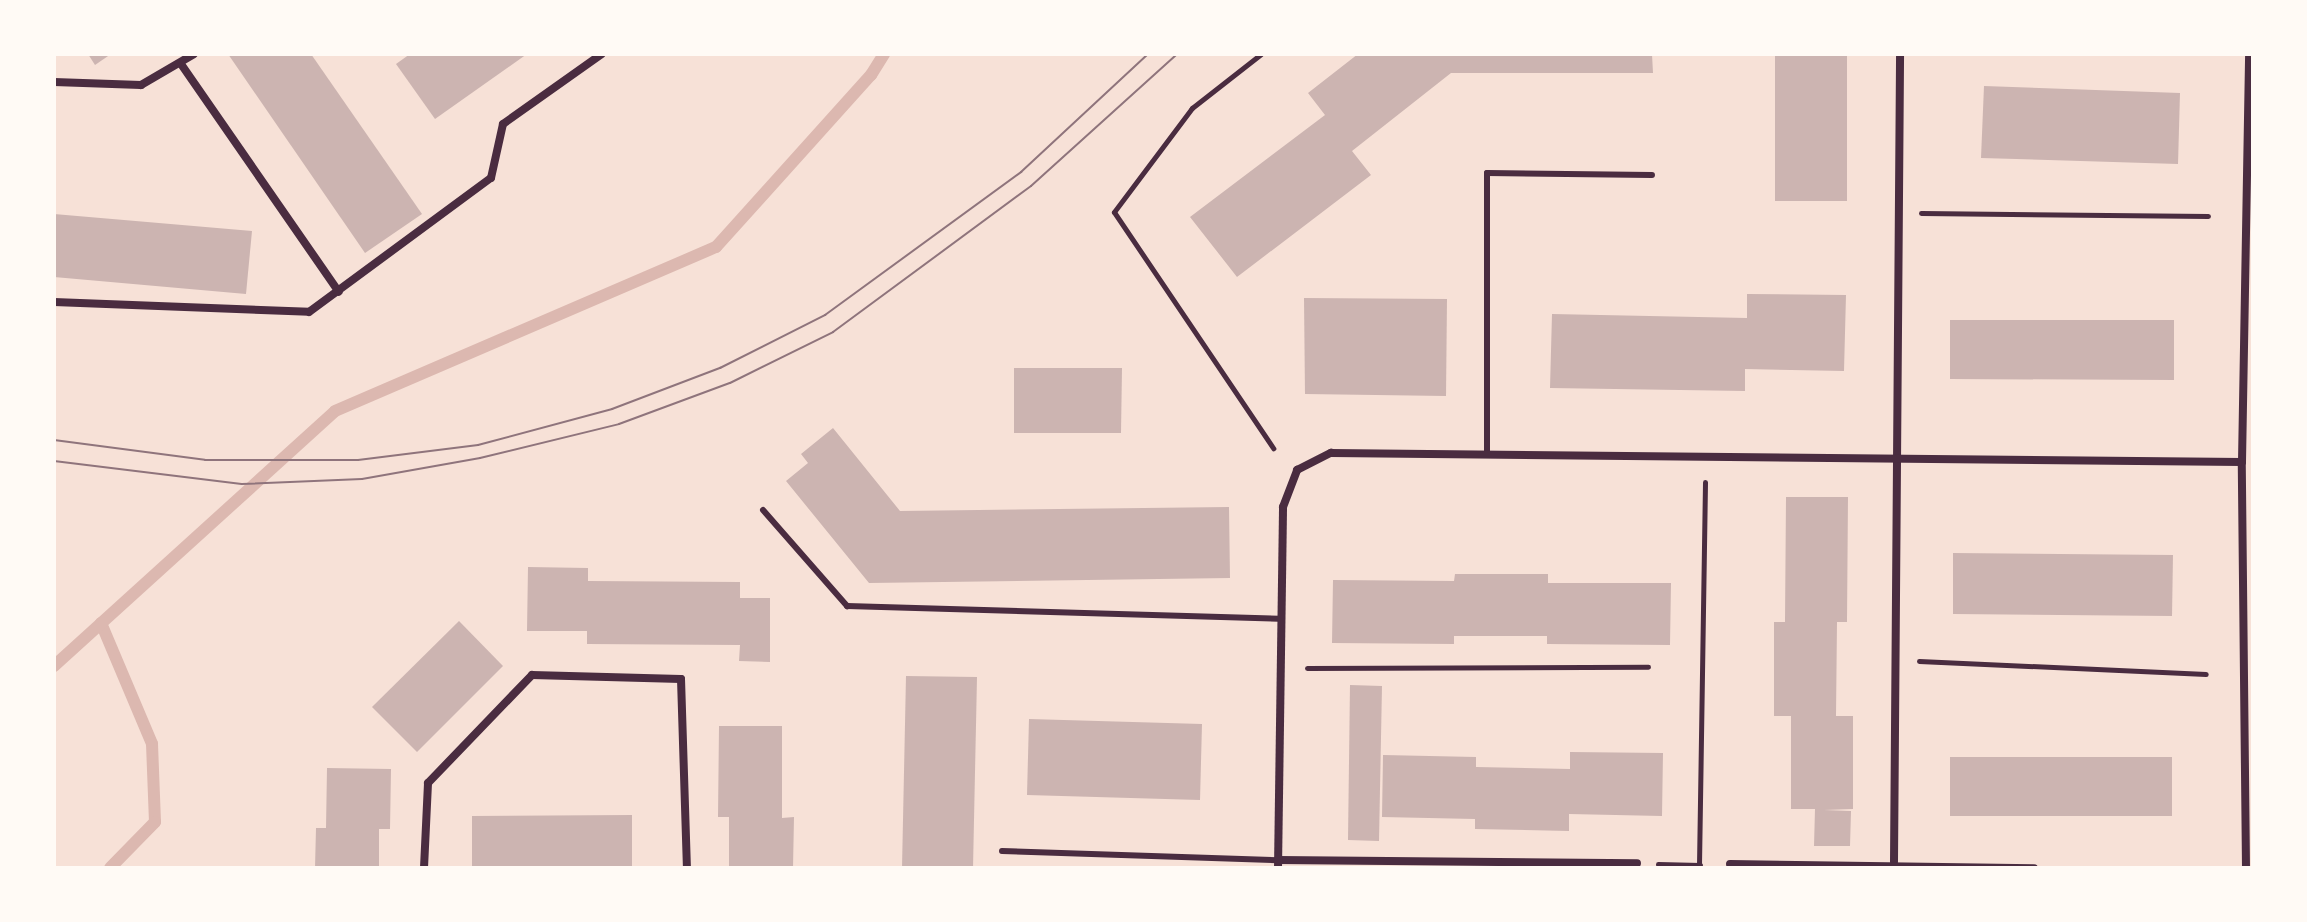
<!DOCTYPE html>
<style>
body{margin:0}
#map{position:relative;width:2307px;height:922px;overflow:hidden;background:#f7e1d7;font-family:"Alegreya Sans",sans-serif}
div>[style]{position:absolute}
.stream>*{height:12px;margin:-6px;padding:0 6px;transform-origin:6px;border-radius:6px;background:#dcb8b0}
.building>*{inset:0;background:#ccb4b1}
.path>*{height:5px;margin:-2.5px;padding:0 2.5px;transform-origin:2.5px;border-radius:2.5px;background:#4a2c40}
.service>*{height:6px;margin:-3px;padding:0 3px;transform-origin:3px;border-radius:3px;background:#4a2c40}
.minor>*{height:8px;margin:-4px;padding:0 4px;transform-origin:4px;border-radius:4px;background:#4a2c40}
.tram>*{height:2px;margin:-1px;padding:0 1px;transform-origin:1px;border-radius:1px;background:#8f747c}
span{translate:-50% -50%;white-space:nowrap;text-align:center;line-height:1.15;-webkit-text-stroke:8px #fffaf5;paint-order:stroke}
.frame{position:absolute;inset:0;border:56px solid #fffaf5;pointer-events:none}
</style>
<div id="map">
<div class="stream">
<div style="left:101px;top:623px;width:131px;rotate:67.1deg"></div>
<div style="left:152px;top:744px;width:78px;rotate:87.8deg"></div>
<div style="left:155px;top:822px;width:64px;rotate:134.4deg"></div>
<div style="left:54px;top:666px;width:379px;rotate:-42.2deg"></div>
<div style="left:335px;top:411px;width:415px;rotate:-23.3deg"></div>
<div style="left:716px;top:247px;width:232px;rotate:-48deg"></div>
<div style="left:871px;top:75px;width:25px;rotate:-58deg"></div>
</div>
<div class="building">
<div style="clip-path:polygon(88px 54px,111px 54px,95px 65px)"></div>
<div style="clip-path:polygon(228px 54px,311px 54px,422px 214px,365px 253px)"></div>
<div style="clip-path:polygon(410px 54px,527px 54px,435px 119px,396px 64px)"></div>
<div style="clip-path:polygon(1358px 54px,1652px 54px,1653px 73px,1451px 73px,1352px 151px,1371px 175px,1237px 277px,1190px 217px,1325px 115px,1308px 93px)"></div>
<div style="clip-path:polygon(1775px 54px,1847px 54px,1847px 201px,1775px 201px)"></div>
<div style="clip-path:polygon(1984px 86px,2180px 93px,2178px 164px,1981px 158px)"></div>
<div style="clip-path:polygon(54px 214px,252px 231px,246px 294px,54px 277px)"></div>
<div style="clip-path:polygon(1747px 294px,1846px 295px,1844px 371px,1745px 369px,1745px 391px,1550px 388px,1552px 314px,1747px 318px)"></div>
<div style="clip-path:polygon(1304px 298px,1447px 299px,1446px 396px,1305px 394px)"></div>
<div style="clip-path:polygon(1950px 320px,2174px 320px,2174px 380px,1950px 379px)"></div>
<div style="clip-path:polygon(1014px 368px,1122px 368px,1121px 433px,1014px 433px)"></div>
<div style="clip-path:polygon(833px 428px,900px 511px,1229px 507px,1230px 578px,869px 583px,786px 481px,808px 463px,801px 454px)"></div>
<div style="clip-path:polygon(1786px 497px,1848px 497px,1847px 622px,1837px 622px,1836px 716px,1853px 716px,1853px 809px,1824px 810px,1851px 811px,1850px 846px,1814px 846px,1815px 809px,1791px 809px,1791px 716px,1774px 716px,1774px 622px,1785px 622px)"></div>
<div style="clip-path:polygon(1953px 553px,2173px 555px,2172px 616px,1953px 614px)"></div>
<div style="clip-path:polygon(528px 567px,588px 568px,588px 581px,740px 582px,740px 598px,770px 598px,770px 662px,739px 661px,740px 645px,587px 644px,587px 631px,527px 631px)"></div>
<div style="clip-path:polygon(1455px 574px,1548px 574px,1548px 583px,1671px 583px,1670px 645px,1547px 644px,1547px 636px,1454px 636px,1454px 644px,1332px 643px,1333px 580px,1454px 581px)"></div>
<div style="clip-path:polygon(459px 621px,503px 666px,417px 752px,372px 707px)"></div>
<div style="clip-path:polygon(906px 676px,977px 677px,973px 868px,902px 868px)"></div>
<div style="clip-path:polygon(1350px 685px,1382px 686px,1379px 841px,1348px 840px)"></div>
<div style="clip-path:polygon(1029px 719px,1202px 724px,1200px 800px,1027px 795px)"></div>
<div style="clip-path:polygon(719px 726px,782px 726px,782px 818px,794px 817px,793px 868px,729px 868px,729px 817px,718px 817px)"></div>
<div style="clip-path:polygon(1570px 752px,1663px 753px,1662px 816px,1569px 814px,1569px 831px,1475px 829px,1475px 819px,1382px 817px,1383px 755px,1476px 757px,1476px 767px,1570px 769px)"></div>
<div style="clip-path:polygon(1950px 757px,2172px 757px,2172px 816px,1950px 816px)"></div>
<div style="clip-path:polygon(327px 768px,391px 769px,390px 829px,379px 829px,379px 868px,315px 868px,316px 828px,326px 828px)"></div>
<div style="clip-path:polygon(632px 815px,632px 868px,472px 868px,472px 816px)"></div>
</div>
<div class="path">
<div style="left:1261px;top:54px;width:88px;rotate:142deg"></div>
<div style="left:1192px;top:108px;width:130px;rotate:126.9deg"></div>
<div style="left:1114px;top:212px;width:285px;rotate:56deg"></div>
<div style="left:1921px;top:213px;width:287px;rotate:0.6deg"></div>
<div style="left:1919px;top:661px;width:287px;rotate:2.6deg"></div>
<div style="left:1307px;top:668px;width:341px;rotate:-0.2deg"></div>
<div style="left:1658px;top:864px;width:42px;rotate:1.4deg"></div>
<div style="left:1699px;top:865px;width:383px;rotate:-89.1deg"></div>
</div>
<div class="service">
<div style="left:1487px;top:451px;width:278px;rotate:-90deg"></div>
<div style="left:1487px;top:173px;width:165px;rotate:0.7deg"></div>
<div style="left:763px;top:510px;width:128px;rotate:48.8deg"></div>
<div style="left:847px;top:606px;width:432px;rotate:1.7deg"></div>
<div style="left:1002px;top:851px;width:276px;rotate:1.9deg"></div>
</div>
<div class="minor">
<div style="left:181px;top:64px;width:277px;rotate:55.3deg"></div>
<div style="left:54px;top:82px;width:87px;rotate:2deg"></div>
<div style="left:141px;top:85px;width:61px;rotate:-30.3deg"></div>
<div style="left:54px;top:302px;width:255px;rotate:2.2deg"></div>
<div style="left:309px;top:312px;width:226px;rotate:-36.4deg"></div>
<div style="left:491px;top:178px;width:55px;rotate:-77.5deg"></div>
<div style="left:503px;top:124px;width:121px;rotate:-35.3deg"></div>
<div style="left:1278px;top:860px;width:359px;rotate:0.5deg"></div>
<div style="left:1894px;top:862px;width:808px;rotate:-89.57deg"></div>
<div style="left:1730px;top:864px;width:304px;rotate:0.8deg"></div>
<div style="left:424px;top:868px;width:85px;rotate:-87.3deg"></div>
<div style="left:428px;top:783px;width:150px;rotate:-46.1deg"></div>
<div style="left:532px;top:675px;width:149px;rotate:1.5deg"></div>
<div style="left:681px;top:679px;width:189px;rotate:88.2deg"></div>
<div style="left:1278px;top:868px;width:361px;rotate:-89.2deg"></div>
<div style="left:1283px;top:507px;width:40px;rotate:-69deg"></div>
<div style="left:1297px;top:470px;width:38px;rotate:-27deg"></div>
<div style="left:1331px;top:453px;width:911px;rotate:0.57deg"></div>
<div style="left:2246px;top:868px;width:406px;rotate:-90.6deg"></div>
<div style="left:2242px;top:462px;width:408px;rotate:-89deg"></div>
</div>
<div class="tram">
<div style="left:54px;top:440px;width:152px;rotate:7.5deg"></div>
<div style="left:205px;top:460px;width:153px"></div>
<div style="left:358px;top:460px;width:121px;rotate:-7.1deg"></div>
<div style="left:478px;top:445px;width:139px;rotate:-15deg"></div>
<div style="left:612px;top:409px;width:116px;rotate:-20.8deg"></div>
<div style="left:720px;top:368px;width:118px;rotate:-26.8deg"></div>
<div style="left:825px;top:315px;width:243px;rotate:-36.1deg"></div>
<div style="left:1021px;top:172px;width:173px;rotate:-42.9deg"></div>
<div style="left:54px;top:461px;width:189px;rotate:7deg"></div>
<div style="left:242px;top:484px;width:120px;rotate:-2.4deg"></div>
<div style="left:362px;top:479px;width:120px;rotate:-10.1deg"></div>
<div style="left:480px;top:458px;width:143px;rotate:-13.7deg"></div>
<div style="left:619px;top:424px;width:118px;rotate:-20.3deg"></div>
<div style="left:730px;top:383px;width:115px;rotate:-26.3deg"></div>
<div style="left:833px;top:332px;width:246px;rotate:-36.4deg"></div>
<div style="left:1031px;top:186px;width:197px;rotate:-42.1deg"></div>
</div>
<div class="frame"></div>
</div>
